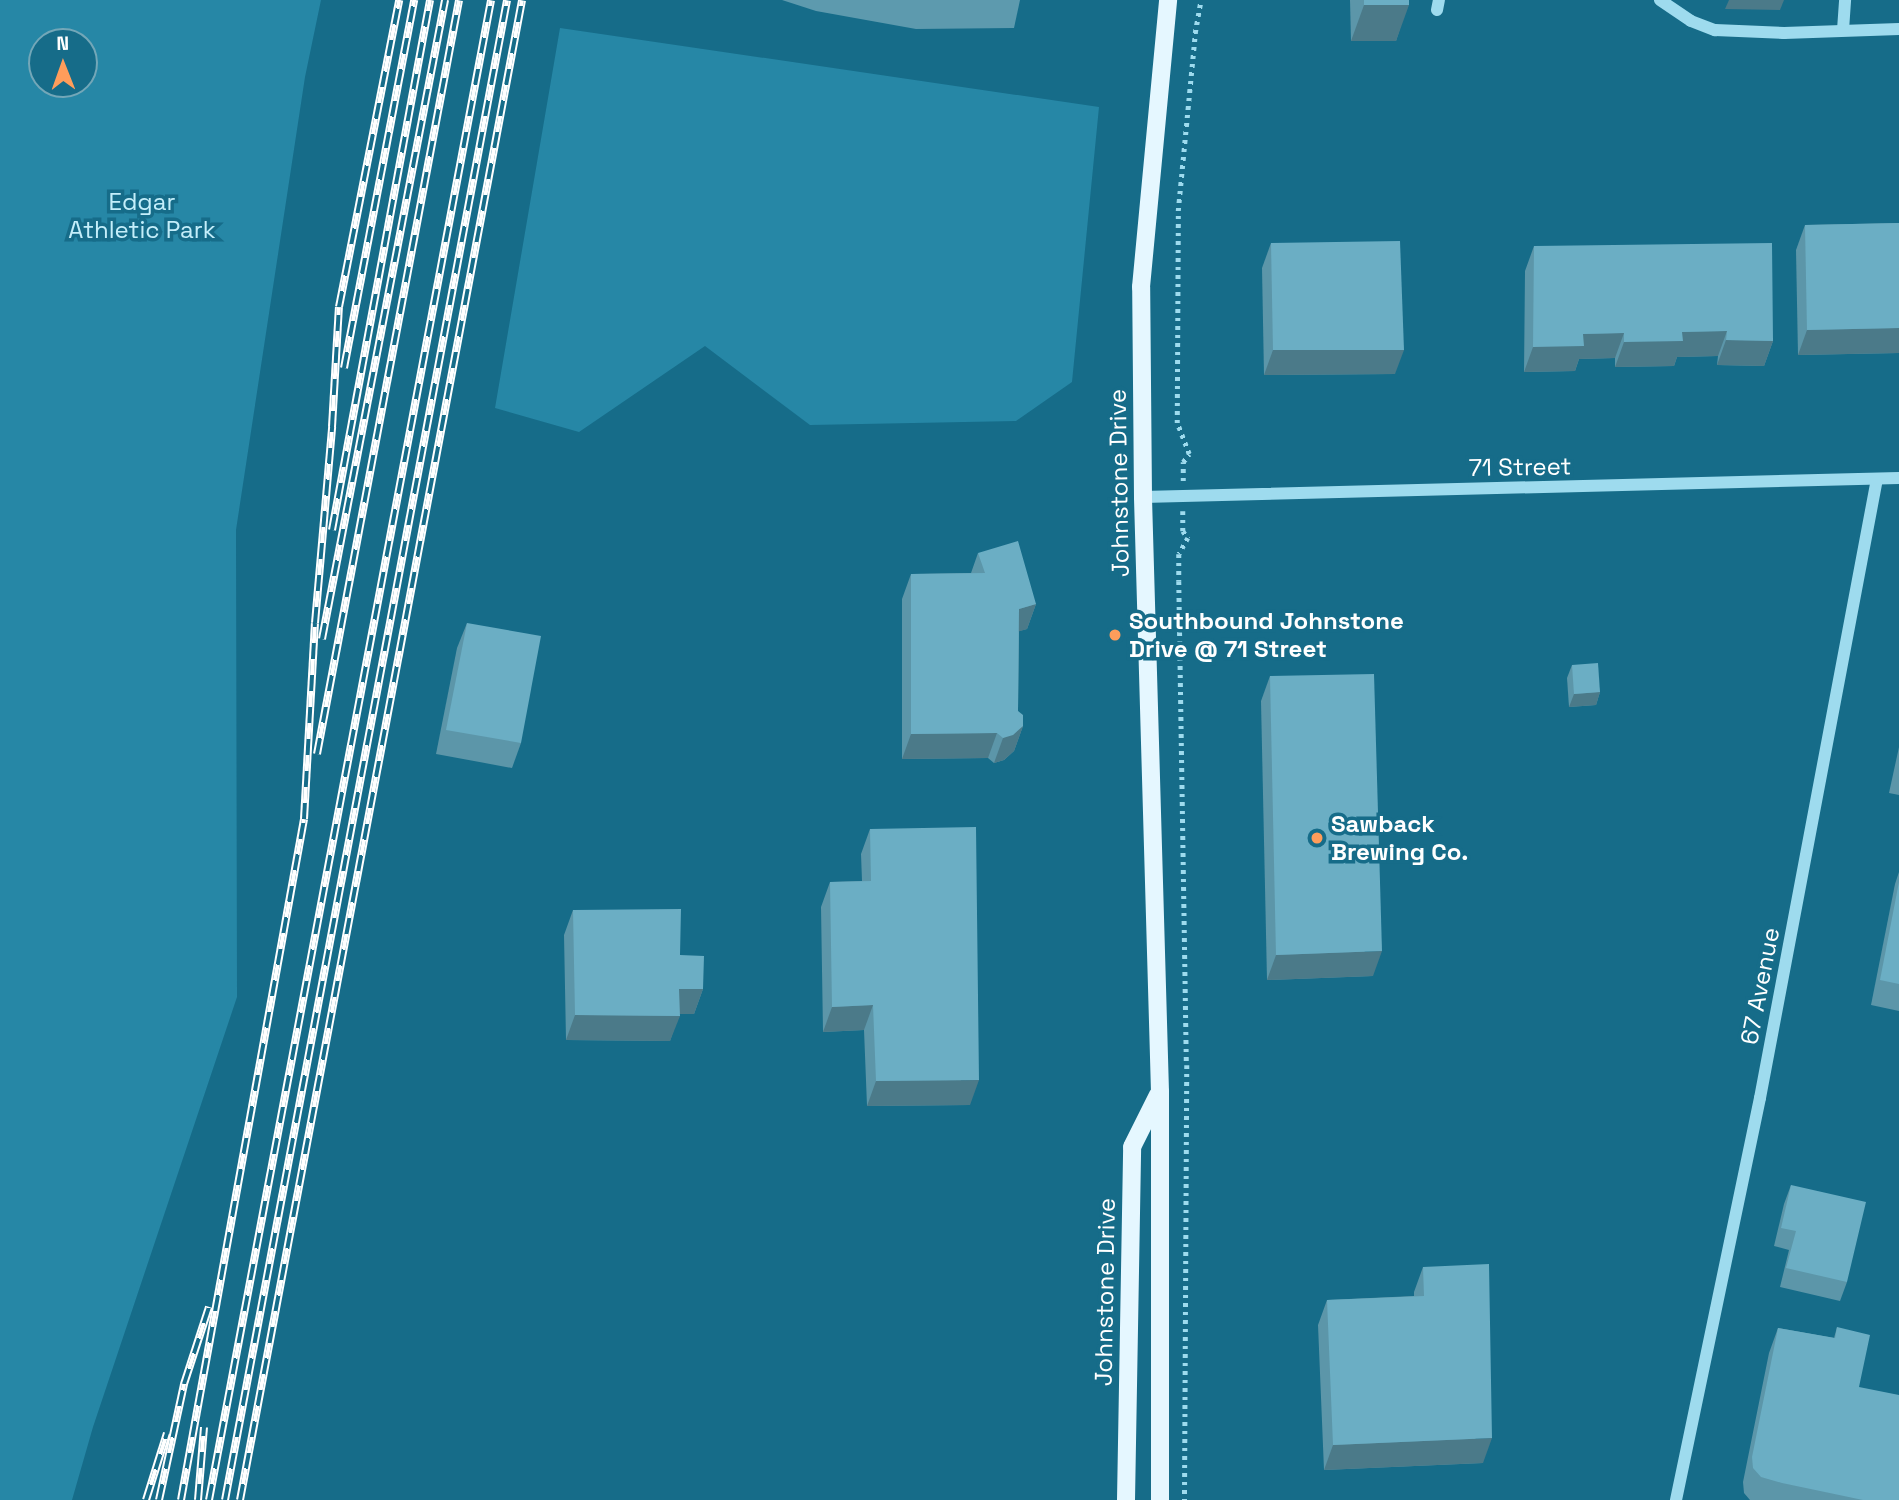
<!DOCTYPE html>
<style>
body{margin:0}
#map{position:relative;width:1899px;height:1500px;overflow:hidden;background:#166c89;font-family:"Space Grotesk",sans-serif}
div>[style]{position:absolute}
.green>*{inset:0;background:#2687a6}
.water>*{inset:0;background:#5d9aae}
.path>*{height:4.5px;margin-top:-2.25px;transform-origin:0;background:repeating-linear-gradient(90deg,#9edbee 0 3.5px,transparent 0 8.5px)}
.minor>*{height:12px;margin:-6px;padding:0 6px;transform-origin:6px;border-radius:6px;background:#9edbee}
.major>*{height:18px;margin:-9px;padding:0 9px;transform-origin:9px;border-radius:9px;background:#e5f7ff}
.rail>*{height:8px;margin-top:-4px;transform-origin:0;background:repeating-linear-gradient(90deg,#166c89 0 16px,#fff 0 32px);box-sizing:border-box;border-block:2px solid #fff}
.wall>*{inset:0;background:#5c96a9}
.shaded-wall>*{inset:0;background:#4b7a89}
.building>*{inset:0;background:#6baec4}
.dots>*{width:19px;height:19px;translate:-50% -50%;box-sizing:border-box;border:4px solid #166c89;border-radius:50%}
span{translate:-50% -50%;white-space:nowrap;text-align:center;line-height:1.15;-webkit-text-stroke:7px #166c89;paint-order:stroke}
.park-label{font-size:24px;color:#c4eefa}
.street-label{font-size:24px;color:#fff}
.poi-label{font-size:24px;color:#fff;font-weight:700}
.left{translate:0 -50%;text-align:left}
.north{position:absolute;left:28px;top:28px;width:70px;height:70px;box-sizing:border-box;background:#166c89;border:2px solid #73a7b8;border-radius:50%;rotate:359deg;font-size:19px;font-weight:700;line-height:28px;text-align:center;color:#fff}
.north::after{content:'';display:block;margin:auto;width:24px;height:32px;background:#ff9d5b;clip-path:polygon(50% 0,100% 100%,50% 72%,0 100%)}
</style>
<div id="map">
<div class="green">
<div style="clip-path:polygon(evenodd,0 0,321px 0,305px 77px,236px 530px,237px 997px,93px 1427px,72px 1500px,0 1500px,0 0,42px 42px,84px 42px,84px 84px,42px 84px,42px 42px)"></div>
<div style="clip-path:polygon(560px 28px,1099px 107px,1072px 382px,1016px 421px,810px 425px,705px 346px,579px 432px,495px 408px)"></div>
</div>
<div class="water">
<div style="clip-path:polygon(782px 0,1020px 0,1014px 28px,916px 29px,816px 11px)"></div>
</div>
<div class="path">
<div style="left:1183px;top:481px;width:19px;rotate:-90deg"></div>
<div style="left:1183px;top:462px;width:10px;rotate:-53deg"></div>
<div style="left:1189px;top:454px;width:33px;rotate:-111deg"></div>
<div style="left:1177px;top:423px;width:212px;rotate:-89.7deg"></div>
<div style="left:1178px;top:211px;width:179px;rotate:-84.5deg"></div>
<div style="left:1195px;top:33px;width:34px;rotate:-80deg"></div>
<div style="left:1183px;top:511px;width:20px;rotate:90deg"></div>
<div style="left:1183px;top:531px;width:9px;rotate:54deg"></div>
<div style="left:1188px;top:538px;width:18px;rotate:119deg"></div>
<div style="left:1179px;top:554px;width:27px;rotate:90deg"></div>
<div style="left:1179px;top:581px;width:484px;rotate:89.1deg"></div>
<div style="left:1187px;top:1065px;width:435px;rotate:90.3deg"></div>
</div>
<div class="minor">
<div style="left:1660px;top:0;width:37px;rotate:34deg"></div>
<div style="left:1691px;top:21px;width:26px;rotate:21deg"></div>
<div style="left:1715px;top:30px;width:69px;rotate:2.5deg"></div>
<div style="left:1784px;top:33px;width:115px;rotate:-2deg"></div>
<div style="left:1437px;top:10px;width:10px;rotate:-79deg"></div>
<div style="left:1843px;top:30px;width:30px;rotate:-86deg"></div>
<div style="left:1143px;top:497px;width:756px;rotate:-1.44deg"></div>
<div style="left:1676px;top:1500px;width:411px;rotate:-78.2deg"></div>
<div style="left:1760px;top:1098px;width:630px;rotate:-79.3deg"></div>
</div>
<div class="major">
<div style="left:1126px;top:1500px;width:353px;rotate:-89deg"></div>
<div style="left:1132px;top:1147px;width:58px;rotate:-63.4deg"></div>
<div style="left:1160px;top:1500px;width:408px;rotate:-90deg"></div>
<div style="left:1160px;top:1092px;width:595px;rotate:-91.64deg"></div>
<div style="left:1143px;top:497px;width:210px;rotate:-90.5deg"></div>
<div style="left:1141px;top:287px;width:288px;rotate:-84.6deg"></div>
</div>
<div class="rail">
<div style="left:344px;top:368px;width:375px;rotate:-79.2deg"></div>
<div style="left:332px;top:530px;width:539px;rotate:-79.52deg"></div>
<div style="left:322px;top:639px;width:651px;rotate:-79.1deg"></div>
<div style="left:317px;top:754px;width:767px;rotate:-79.33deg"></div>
<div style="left:146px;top:1500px;width:70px;rotate:-72.6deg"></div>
<div style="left:159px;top:1500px;width:119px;rotate:-77.8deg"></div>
<div style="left:184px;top:1384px;width:81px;rotate:-72deg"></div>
<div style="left:181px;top:1500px;width:692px;rotate:-79.76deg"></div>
<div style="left:304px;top:819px;width:196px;rotate:-86.8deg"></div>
<div style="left:315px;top:623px;width:197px;rotate:-85deg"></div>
<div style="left:332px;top:427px;width:120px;rotate:-86.7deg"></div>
<div style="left:339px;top:307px;width:313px;rotate:-78.9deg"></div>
<div style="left:198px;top:1500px;width:73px;rotate:-85.3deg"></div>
<div style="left:209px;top:1500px;width:1526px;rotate:-79.35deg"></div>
<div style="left:225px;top:1500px;width:1526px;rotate:-79.35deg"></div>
<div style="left:240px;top:1500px;width:1526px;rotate:-79.35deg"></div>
</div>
<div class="wall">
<div style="clip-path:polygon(1350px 0,1409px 0,1396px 41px,1351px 41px)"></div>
<div style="clip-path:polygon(1899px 223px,1899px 353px,1798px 355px,1796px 250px,1805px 225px)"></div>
<div style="clip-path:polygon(1271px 243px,1395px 374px,1264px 375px,1262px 268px)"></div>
<div style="clip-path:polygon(1534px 246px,1773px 341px,1764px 366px,1717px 365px,1718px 356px,1677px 357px,1674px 366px,1615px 367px,1615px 358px,1579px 359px,1575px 371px,1524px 372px,1525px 271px)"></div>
<div style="clip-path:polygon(978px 553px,1036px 604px,1027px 629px,1019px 631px,1018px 711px,1023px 726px,1014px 751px,1004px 760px,994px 763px,988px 758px,902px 759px,902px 599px,911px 574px,971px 573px)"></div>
<div style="clip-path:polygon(467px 623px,521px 743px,512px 768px,436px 754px,457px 648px)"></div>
<div style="clip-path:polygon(1572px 665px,1600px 692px,1596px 705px,1569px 707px,1567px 678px)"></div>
<div style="clip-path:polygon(1270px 676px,1373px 976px,1267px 980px,1261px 701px)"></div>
<div style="clip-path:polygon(1899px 747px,1899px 795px,1889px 793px)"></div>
<div style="clip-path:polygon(870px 829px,970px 1105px,867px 1106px,864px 1030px,823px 1032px,821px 907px,830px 882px,862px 881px,861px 854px)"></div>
<div style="clip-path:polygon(1899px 872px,1899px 1011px,1871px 1005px,1895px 884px)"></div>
<div style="clip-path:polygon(573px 910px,680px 955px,703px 989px,694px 1014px,679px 1014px,670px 1041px,566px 1040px,564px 935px)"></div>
<div style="clip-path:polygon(1791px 1185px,1847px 1282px,1840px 1301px,1780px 1287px,1789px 1250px,1774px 1246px,1784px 1204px)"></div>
<div style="clip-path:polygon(1423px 1267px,1483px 1463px,1324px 1470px,1318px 1325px,1327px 1300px,1414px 1296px,1414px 1292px)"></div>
<div style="clip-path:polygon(1837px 1327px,1899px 1500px,1750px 1500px,1744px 1493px,1743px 1482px,1769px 1353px,1778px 1328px,1834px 1338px)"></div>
</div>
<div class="shaded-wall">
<div style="clip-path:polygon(1729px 0,1784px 0,1780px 10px,1725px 9px)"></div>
<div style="clip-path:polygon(1364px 5px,1409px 5px,1396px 41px,1351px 41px)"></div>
<div style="clip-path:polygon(1899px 328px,1899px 353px,1798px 355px,1807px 330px)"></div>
<div style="clip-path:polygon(1727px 331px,1718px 356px,1677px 357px,1674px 366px,1615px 367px,1624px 342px,1682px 332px)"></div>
<div style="clip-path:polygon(1624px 333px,1615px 358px,1579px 359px,1575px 371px,1524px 372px,1533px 347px,1583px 334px)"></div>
<div style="clip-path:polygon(1726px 340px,1773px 341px,1764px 366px,1717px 365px)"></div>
<div style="clip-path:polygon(1273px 350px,1404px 350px,1395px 374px,1264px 375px)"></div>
<div style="clip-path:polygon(1036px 604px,1027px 629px,1010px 634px,1019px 609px)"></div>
<div style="clip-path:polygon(1600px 692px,1596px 705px,1569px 707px,1574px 694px)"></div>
<div style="clip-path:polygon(1023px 726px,1014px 751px,1004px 760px,994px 763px,1003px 738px)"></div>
<div style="clip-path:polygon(997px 733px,988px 758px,902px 759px,911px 734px)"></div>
<div style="clip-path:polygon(1382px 951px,1373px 976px,1267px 980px,1276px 955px)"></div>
<div style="clip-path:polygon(679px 989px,703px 989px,694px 1014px,670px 1014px)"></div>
<div style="clip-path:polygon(873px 1005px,864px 1030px,823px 1032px,832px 1007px)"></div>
<div style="clip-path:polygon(575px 1015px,680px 1016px,670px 1041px,566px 1040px)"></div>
<div style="clip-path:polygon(979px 1080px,970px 1105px,867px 1106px,876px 1081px)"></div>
<div style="clip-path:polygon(1492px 1438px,1483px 1463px,1324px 1470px,1333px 1445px)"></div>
</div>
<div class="building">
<div style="clip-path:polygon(1364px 0,1409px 0,1409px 5px,1364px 5px)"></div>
<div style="clip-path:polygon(1899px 223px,1899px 328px,1807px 330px,1805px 225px)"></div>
<div style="clip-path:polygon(1400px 241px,1404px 350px,1273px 350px,1271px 243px)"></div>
<div style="clip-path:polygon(1772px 243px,1773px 341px,1726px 340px,1727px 331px,1682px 332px,1683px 341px,1624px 342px,1624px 333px,1583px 334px,1584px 346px,1533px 347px,1534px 246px)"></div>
<div style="clip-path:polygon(1018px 541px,1036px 604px,1019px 609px,1018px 711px,1023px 715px,1023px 726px,1013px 735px,1003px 738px,997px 733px,911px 734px,911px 574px,985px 573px,978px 553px)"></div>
<div style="clip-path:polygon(467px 623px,541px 636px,521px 743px,446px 730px)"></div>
<div style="clip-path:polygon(1598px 663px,1600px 692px,1574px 694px,1572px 665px)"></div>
<div style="clip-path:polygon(1374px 674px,1382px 951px,1276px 955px,1270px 676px)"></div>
<div style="clip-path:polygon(976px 827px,979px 1080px,876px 1081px,873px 1005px,832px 1007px,830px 882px,871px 881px,870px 829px)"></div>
<div style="clip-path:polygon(1899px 882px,1899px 984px,1880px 980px)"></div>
<div style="clip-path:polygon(681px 909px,680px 955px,704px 956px,703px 989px,679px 989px,680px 1016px,575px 1015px,573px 910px)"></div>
<div style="clip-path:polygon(1791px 1185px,1866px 1202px,1847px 1282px,1786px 1268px,1796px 1231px,1781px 1228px)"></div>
<div style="clip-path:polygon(1489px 1264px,1492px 1438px,1333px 1445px,1327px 1300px,1424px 1296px,1423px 1267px)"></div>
<div style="clip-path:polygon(1837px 1327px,1870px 1335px,1859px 1387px,1899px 1395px,1899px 1500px,1863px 1500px,1782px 1483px,1761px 1477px,1753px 1468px,1752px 1457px,1778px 1328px,1835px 1338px)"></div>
</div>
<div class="dots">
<div style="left:1115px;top:635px;background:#ff9d5b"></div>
<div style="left:1317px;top:838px;background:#ff9d5b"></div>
</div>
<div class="park-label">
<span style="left:142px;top:216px">Edgar<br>Athletic Park</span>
</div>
<div class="street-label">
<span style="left:1520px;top:467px;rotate:-1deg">71 Street</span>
<span style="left:1119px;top:483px;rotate:-91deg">Johnstone Drive</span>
<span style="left:1760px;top:986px;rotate:-79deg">67 Avenue</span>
<span style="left:1105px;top:1292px;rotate:-89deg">Johnstone Drive</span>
</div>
<div class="poi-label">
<span class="left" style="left:1129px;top:635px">Southbound Johnstone<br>Drive @ 71 Street</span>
<span class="left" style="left:1331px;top:838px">Sawback<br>Brewing Co.</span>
</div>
<div class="north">N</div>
</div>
